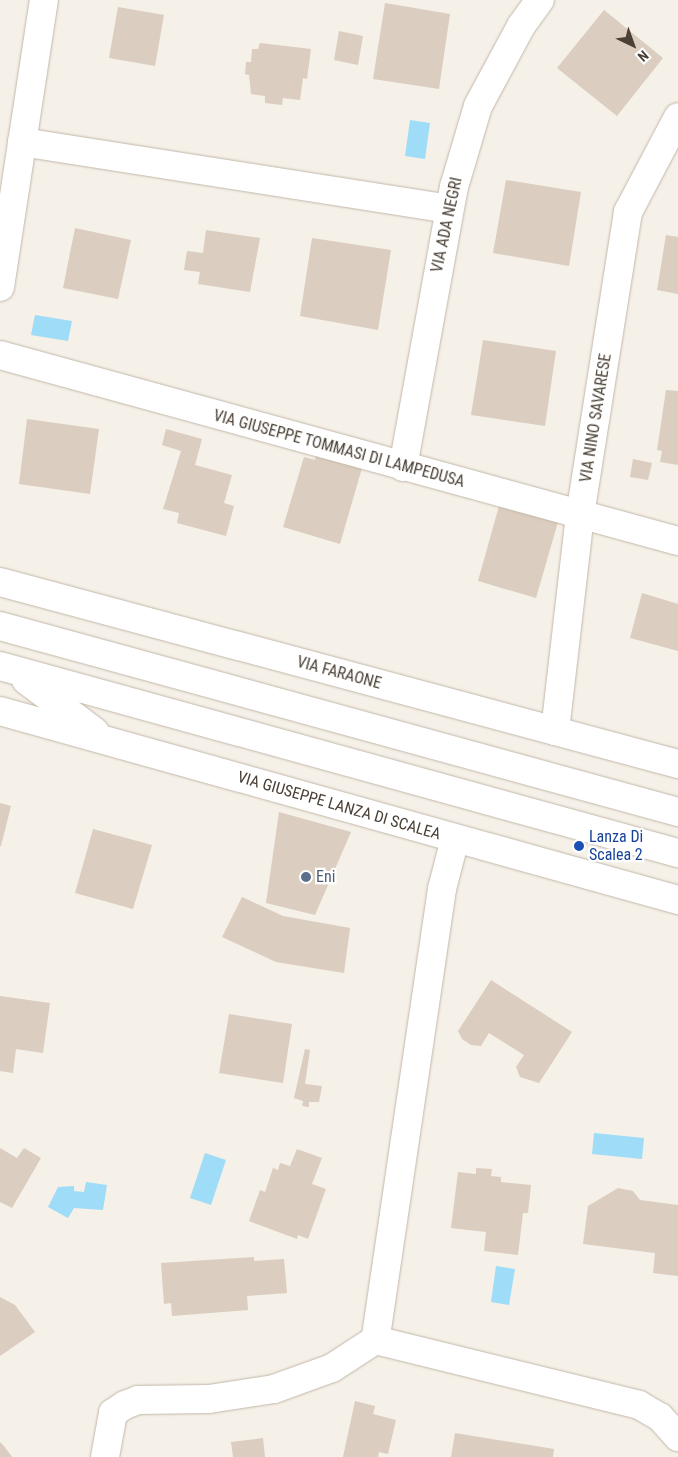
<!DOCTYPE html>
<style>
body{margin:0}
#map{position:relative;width:678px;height:1457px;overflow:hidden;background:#f5f0e8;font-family:"Roboto Condensed",sans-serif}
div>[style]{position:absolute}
.water>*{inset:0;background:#9edcf8}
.building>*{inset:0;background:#dbcdbf}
.roads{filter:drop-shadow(0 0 1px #c2b7a9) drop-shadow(0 0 1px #c2b7a9)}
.minor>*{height:28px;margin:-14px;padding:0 14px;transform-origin:14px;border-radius:14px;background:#fff}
.dots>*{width:14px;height:14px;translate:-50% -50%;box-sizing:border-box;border:2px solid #fff;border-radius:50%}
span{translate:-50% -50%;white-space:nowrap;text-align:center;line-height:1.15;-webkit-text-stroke:4.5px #fff;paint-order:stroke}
.street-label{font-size:16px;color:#4a4035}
.transit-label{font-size:16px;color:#164399}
.left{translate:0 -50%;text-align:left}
.service-label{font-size:16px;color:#4e5e75}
.north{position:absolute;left:608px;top:20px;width:50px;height:50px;-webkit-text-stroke:4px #fff;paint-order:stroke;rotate:138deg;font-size:14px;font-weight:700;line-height:20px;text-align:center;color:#4a4035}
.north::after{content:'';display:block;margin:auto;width:18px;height:22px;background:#4a4035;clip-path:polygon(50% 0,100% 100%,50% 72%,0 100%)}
</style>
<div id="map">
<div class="water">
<div style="clip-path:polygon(410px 120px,430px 123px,425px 159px,405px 156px)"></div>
<div style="clip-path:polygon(35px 315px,72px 321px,68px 341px,31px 335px)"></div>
<div style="clip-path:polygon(594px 1133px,644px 1138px,642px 1159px,592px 1154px)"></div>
<div style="clip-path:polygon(205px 1153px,226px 1160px,211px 1205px,190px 1198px)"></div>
<div style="clip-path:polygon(86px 1182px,107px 1185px,103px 1210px,74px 1208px,68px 1218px,48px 1207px,58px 1187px,74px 1186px,74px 1191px,84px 1192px)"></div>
<div style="clip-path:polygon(496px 1266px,515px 1269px,509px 1305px,491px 1302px)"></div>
</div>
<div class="building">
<div style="clip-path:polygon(385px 3px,450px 14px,439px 89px,373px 79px)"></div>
<div style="clip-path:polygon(118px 7px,164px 15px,155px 66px,109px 58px)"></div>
<div style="clip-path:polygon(604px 10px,663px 58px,617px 116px,557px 68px)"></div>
<div style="clip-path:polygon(339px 31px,363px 36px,358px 65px,334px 60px)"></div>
<div style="clip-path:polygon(260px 43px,311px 49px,307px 79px,303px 78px,300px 100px,283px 98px,282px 105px,265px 103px,265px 96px,251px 94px,249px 75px,245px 74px,246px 62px,251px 62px,252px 49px,258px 49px)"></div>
<div style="clip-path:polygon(506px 180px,581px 192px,569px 266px,493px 253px)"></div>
<div style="clip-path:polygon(75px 228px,131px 240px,118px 299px,63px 288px)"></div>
<div style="clip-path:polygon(206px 230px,260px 238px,250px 292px,198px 284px,200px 272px,184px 270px,187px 251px,203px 253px)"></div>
<div style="clip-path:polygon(666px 235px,678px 237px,678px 294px,657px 290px)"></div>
<div style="clip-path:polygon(312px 238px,391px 250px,378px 330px,300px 316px)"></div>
<div style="clip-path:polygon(483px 340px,556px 351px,545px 426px,471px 415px)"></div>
<div style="clip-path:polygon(666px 390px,678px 391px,678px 465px,660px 462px,662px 451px,657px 450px)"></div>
<div style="clip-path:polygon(27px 419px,99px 429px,90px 494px,19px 484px)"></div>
<div style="clip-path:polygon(166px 429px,202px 439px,195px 465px,232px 475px,224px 503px,234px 506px,226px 536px,177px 523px,179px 513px,163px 509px,181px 451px,162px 445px)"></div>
<div style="clip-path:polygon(316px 454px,362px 468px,340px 544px,283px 527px,304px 457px,315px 460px)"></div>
<div style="clip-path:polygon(633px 459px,652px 463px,648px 480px,630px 477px)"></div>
<div style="clip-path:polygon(499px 506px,558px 522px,536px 598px,478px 581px)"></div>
<div style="clip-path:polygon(642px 593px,678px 604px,678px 651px,630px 638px)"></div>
<div style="clip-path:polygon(0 803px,11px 806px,1px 846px,0 846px)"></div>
<div style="clip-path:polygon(279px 812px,351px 832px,315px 915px,266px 903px)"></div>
<div style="clip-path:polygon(93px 829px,152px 845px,133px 909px,75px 893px)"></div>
<div style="clip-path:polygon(242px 897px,283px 916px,350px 928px,344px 973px,276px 962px,222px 937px)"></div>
<div style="clip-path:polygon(491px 980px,572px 1032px,539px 1083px,520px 1077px,516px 1067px,524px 1055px,489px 1033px,481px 1046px,471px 1045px,462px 1039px,458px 1031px)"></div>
<div style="clip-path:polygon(0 996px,50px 1003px,43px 1053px,16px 1049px,13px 1073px,0 1071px)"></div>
<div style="clip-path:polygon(229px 1014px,292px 1024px,283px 1083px,219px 1073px)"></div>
<div style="clip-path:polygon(305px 1049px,310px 1050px,305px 1084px,322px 1086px,319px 1102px,309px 1102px,309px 1107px,302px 1106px,303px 1101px,294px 1098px)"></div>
<div style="clip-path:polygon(0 1148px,17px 1158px,24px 1148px,41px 1158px,12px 1208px,0 1202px)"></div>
<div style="clip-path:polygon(297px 1149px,322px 1158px,312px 1184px,326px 1189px,308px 1239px,298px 1235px,297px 1239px,249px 1221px,260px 1190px,265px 1192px,273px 1168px,278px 1170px,280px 1163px,290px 1166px)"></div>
<div style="clip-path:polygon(476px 1168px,492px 1169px,491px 1176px,501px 1177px,501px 1182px,531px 1185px,528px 1213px,523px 1213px,518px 1255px,484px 1251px,486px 1232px,451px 1228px,458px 1172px,476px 1174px)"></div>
<div style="clip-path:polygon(618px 1188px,633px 1191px,640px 1200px,678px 1205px,678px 1276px,653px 1273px,655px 1253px,583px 1244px,588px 1206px)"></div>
<div style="clip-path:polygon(254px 1257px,254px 1261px,284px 1259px,287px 1293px,247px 1296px,248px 1310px,172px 1316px,171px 1303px,164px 1304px,161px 1263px)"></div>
<div style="clip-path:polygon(0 1297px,15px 1305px,35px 1332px,0 1356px)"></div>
<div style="clip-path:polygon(355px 1401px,375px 1406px,373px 1414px,396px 1420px,388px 1454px,379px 1452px,378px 1457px,343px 1457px)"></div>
<div style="clip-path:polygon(455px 1433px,554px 1449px,553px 1457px,451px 1457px)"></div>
<div style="clip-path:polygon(263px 1438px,265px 1457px,233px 1457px,231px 1442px)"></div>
<div style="clip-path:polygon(0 1442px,4px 1446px,12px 1457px,0 1457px)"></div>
</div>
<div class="roads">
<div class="minor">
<div style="left:22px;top:142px;width:431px;rotate:8.9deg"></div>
<div style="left:0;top:287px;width:290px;rotate:-81.3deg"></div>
<div style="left:0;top:355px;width:703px;rotate:15.34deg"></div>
<div style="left:403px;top:467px;width:285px;rotate:-79.7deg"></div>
<div style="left:454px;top:187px;width:84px;rotate:-73.5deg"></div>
<div style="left:478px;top:106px;width:91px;rotate:-61.7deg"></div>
<div style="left:521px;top:26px;width:32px;rotate:-54deg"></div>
<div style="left:0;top:582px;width:702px;rotate:15.03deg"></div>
<div style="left:0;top:626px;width:703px;rotate:15.34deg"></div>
<div style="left:0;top:666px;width:703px;rotate:15.42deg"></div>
<div style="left:26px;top:680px;width:86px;rotate:37deg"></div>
<div style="left:0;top:711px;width:704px;rotate:15.58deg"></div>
<div style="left:555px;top:731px;width:217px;rotate:-83.4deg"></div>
<div style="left:580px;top:515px;width:307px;rotate:-81deg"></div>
<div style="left:628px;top:212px;width:107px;rotate:-62.2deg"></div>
<div style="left:455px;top:839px;width:52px;rotate:104.6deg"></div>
<div style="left:442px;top:889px;width:456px;rotate:98.4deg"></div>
<div style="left:375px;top:1340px;width:272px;rotate:13.8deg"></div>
<div style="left:639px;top:1405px;width:24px;rotate:30deg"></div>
<div style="left:660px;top:1417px;width:27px;rotate:48deg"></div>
<div style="left:105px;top:1457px;width:45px;rotate:-79.7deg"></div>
<div style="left:113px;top:1413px;width:14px;rotate:-34deg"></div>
<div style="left:125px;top:1405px;width:14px;rotate:-21deg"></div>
<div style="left:138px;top:1400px;width:71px;rotate:-0.8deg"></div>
<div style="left:209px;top:1399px;width:66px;rotate:-8.7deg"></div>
<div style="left:274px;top:1389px;width:62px;rotate:-19.9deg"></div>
<div style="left:332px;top:1368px;width:51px;rotate:-33.1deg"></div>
</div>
</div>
<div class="dots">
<div style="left:579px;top:846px;background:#1a4fb4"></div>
<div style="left:306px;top:877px;background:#5c6f8a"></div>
</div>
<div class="street-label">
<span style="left:447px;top:225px;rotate:-78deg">VIA ADA NEGRI</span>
<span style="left:596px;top:418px;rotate:-81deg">VIA NINO SAVARESE</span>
<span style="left:339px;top:449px;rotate:15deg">VIA GIUSEPPE TOMMASI DI LAMPEDUSA</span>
<span style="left:339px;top:673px;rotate:15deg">VIA FARAONE</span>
<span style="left:339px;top:806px;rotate:16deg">VIA GIUSEPPE LANZA DI SCALEA</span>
</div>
<div class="transit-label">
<span class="left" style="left:589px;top:846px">Lanza Di<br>Scalea 2</span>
</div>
<div class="service-label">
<span class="left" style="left:316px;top:877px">Eni</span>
</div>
<div class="north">N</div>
</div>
